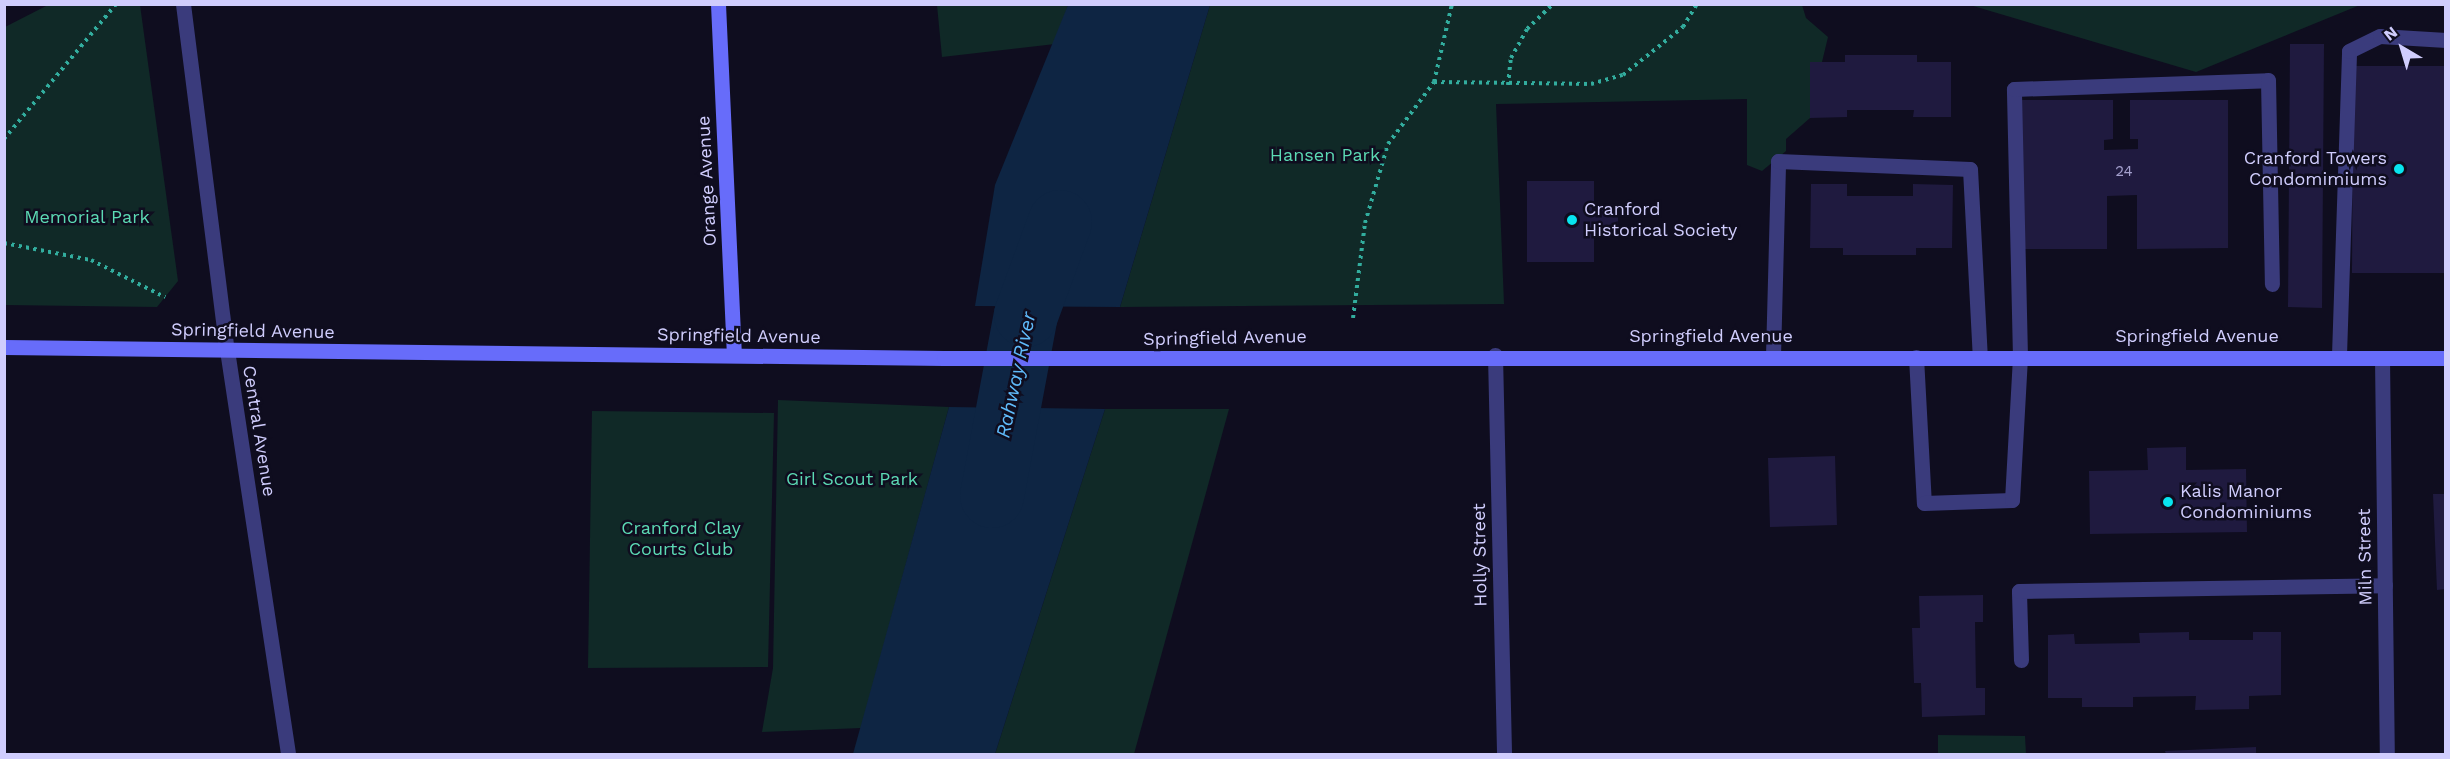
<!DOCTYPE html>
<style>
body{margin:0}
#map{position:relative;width:2450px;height:759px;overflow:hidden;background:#0f0d1f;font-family:"Work Sans",sans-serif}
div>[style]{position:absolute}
.green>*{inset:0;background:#102927}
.water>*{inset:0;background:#0e2543}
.river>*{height:64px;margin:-32px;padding:0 32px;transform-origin:32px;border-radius:32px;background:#0e2543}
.building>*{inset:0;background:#1f1a3f}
.path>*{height:4px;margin-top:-2px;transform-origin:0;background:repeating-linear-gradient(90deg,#32ad9e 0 3px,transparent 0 7.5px)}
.lane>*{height:15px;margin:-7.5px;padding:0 7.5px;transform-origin:7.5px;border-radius:7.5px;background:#3a3b7c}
.street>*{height:15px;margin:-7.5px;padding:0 7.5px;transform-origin:7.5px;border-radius:7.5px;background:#3a3b7c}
.secondary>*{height:15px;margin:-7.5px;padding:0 7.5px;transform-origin:7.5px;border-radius:7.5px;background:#676cfa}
.dots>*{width:16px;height:16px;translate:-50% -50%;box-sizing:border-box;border:3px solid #0f0d1f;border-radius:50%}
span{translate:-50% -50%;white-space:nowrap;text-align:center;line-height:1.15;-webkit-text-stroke:5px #0f0d1f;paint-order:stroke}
.number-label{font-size:15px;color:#a4a0ce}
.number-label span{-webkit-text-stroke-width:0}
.park-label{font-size:18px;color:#5cdab4}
.poi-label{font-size:18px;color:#d0cdfd}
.right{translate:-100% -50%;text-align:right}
.left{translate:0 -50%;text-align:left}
.street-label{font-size:18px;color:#d0cdfd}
.water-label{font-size:20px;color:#5fbafa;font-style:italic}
.frame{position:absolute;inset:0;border:6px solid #d0cdfd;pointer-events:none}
.north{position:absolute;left:2372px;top:18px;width:60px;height:60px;-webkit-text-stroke:4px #0f0d1f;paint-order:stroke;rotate:322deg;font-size:16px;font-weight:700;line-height:24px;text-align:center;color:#d0cdfd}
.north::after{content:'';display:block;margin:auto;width:21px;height:27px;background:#d0cdfd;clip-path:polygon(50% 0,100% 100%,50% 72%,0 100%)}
</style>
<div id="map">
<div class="green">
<div style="clip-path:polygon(48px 5px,140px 5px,178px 281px,157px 307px,5px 305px,5px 27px)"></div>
<div style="clip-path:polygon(937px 5px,1068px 5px,1055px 44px,942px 57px)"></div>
<div style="clip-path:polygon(1210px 5px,1802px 5px,1806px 18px,1828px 37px,1822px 62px,1810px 63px,1810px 118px,1786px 139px,1786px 151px,1762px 171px,1747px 165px,1747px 99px,1496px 104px,1504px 304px,1120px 307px)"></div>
<div style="clip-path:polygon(1970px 5px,2360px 5px,2196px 72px)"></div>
<div style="clip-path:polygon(778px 400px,949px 407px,861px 728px,762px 732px,773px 668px)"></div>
<div style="clip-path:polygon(1105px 409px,1229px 409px,1134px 754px,995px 754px)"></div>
<div style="clip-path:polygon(592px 411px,774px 413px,768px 667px,588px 668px)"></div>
<div style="clip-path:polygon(1938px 735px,2025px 736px,2026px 754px,1938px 754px)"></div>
</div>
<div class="water">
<div style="clip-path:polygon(1068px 5px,1210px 5px,1120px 307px,975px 306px,995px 185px)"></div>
<div style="clip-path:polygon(949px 407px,1105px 409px,995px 754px,853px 754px)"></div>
</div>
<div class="river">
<div style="left:992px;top:496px;width:184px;rotate:-79.4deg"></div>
<div style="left:1026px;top:315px;width:99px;rotate:-69.9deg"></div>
</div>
<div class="building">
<div style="clip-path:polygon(2290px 44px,2324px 44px,2322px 308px,2288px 307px)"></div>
<div style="clip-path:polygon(1845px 55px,1917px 55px,1917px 62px,1951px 62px,1951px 117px,1913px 117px,1914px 110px,1847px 110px,1847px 117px,1810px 118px,1810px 62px,1845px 62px)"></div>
<div style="clip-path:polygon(2353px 66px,2446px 66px,2446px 273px,2352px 273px)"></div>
<div style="clip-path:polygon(2019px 100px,2113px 100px,2113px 139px,2104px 140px,2104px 150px,2138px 149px,2138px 139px,2130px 139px,2130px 100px,2228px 100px,2228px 248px,2137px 249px,2137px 195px,2107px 196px,2107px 249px,2020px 249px)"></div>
<div style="clip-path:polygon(1527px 181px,1594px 181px,1594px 204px,1618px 205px,1618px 235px,1594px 235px,1594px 262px,1527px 262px)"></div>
<div style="clip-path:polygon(1811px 184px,1847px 184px,1847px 196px,1913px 196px,1913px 184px,1953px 185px,1952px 248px,1916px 248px,1916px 255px,1843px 255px,1843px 248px,1810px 248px)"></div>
<div style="clip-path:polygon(2186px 447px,2186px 470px,2246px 469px,2247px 532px,2090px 534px,2089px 471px,2148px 470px,2147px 448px)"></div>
<div style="clip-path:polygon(1835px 456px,1837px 525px,1770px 527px,1768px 458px)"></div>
<div style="clip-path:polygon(2433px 494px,2446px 494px,2446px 589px,2437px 590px)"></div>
<div style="clip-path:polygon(1983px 595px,1983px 622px,1975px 622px,1976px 688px,1985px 688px,1985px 715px,1922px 717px,1921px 683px,1914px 683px,1912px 628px,1920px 628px,1919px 596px)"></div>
<div style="clip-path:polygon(2189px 632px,2189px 640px,2253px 640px,2253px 632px,2281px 632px,2281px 695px,2249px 696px,2249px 709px,2195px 710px,2196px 696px,2133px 697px,2133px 707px,2082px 707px,2082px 698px,2048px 698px,2048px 635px,2074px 634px,2075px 644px,2140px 643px,2139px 633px)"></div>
<div style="clip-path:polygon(2256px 747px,2256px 754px,2166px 754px,2165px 751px)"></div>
</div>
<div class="path">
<div style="left:1434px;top:82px;width:157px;rotate:0.7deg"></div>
<div style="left:1591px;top:84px;width:33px;rotate:-16deg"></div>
<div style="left:1623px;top:75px;width:77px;rotate:-38.7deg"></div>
<div style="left:1683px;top:27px;width:27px;rotate:-59deg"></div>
<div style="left:1508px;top:85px;width:27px;rotate:-84deg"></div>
<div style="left:1511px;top:58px;width:33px;rotate:-61deg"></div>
<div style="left:1527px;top:29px;width:36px;rotate:-44deg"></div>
<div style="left:4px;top:139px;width:175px;rotate:-50.3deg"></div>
<div style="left:4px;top:243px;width:89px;rotate:11.1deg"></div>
<div style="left:91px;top:260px;width:83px;rotate:26.6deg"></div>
<div style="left:1353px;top:318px;width:96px;rotate:-82.8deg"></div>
<div style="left:1365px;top:223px;width:82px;rotate:-73.8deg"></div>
<div style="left:1388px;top:144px;width:77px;rotate:-53.4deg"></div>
<div style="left:1434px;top:82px;width:80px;rotate:-77deg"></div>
</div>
<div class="lane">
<div style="left:2339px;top:355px;width:304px;rotate:-88.1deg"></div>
<div style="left:2349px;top:51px;width:34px;rotate:-26deg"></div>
<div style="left:2380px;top:36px;width:66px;rotate:3.5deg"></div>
<div style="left:1773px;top:356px;width:195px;rotate:-88.5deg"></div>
<div style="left:1778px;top:161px;width:192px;rotate:2.4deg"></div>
<div style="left:1970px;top:169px;width:188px;rotate:87deg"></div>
<div style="left:1916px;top:357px;width:146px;rotate:86.9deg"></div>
<div style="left:1924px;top:503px;width:88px;rotate:-2deg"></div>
<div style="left:2012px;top:500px;width:143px;rotate:-86.8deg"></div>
<div style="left:2020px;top:357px;width:268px;rotate:-91.3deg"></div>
<div style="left:2014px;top:89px;width:254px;rotate:-2deg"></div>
<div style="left:2268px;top:80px;width:204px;rotate:88.9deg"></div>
<div style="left:2021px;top:660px;width:69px;rotate:-91.7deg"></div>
<div style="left:2019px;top:591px;width:366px;rotate:-0.9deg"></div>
</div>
<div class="street">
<div style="left:183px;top:4px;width:349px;rotate:82.8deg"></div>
<div style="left:227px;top:350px;width:409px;rotate:81.4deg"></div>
<div style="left:1495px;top:355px;width:399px;rotate:88.7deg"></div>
<div style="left:2382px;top:358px;width:396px;rotate:89.3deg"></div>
</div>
<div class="secondary">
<div style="left:718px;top:4px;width:351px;rotate:87.4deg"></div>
<div style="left:4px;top:347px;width:940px;rotate:0.67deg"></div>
<div style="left:944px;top:358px;width:1502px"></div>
</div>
<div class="dots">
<div style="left:2399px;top:169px;background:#08e4ee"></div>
<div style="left:1572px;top:220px;background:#08e4ee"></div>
<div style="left:2168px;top:502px;background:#08e4ee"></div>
</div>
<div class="number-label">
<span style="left:2124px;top:172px">24</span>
</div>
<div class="park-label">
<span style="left:1325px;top:155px">Hansen Park</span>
<span style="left:87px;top:217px">Memorial Park</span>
<span style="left:852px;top:479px">Girl Scout Park</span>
<span style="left:681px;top:539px">Cranford Clay<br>Courts Club</span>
</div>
<div class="poi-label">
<span class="right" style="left:2387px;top:169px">Cranford Towers<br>Condomimiums</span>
<span class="left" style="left:1584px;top:220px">Cranford<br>Historical Society</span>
<span class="left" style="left:2180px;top:502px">Kalis Manor<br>Condominiums</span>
</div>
<div class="street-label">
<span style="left:707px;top:181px;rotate:-93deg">Orange Avenue</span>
<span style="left:253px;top:331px;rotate:1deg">Springfield Avenue</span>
<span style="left:739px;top:336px;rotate:1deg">Springfield Avenue</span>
<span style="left:1711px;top:336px">Springfield Avenue</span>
<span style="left:2197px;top:336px">Springfield Avenue</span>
<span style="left:1225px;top:338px;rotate:-1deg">Springfield Avenue</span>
<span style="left:259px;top:431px;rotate:81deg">Central Avenue</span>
<span style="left:1480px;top:555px;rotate:-91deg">Holly Street</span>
<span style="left:2365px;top:557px;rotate:-91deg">Miln Street</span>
</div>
<div class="water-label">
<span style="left:1016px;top:375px;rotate:-78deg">Rahway River</span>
</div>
<div class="frame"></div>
<div class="north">N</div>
</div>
